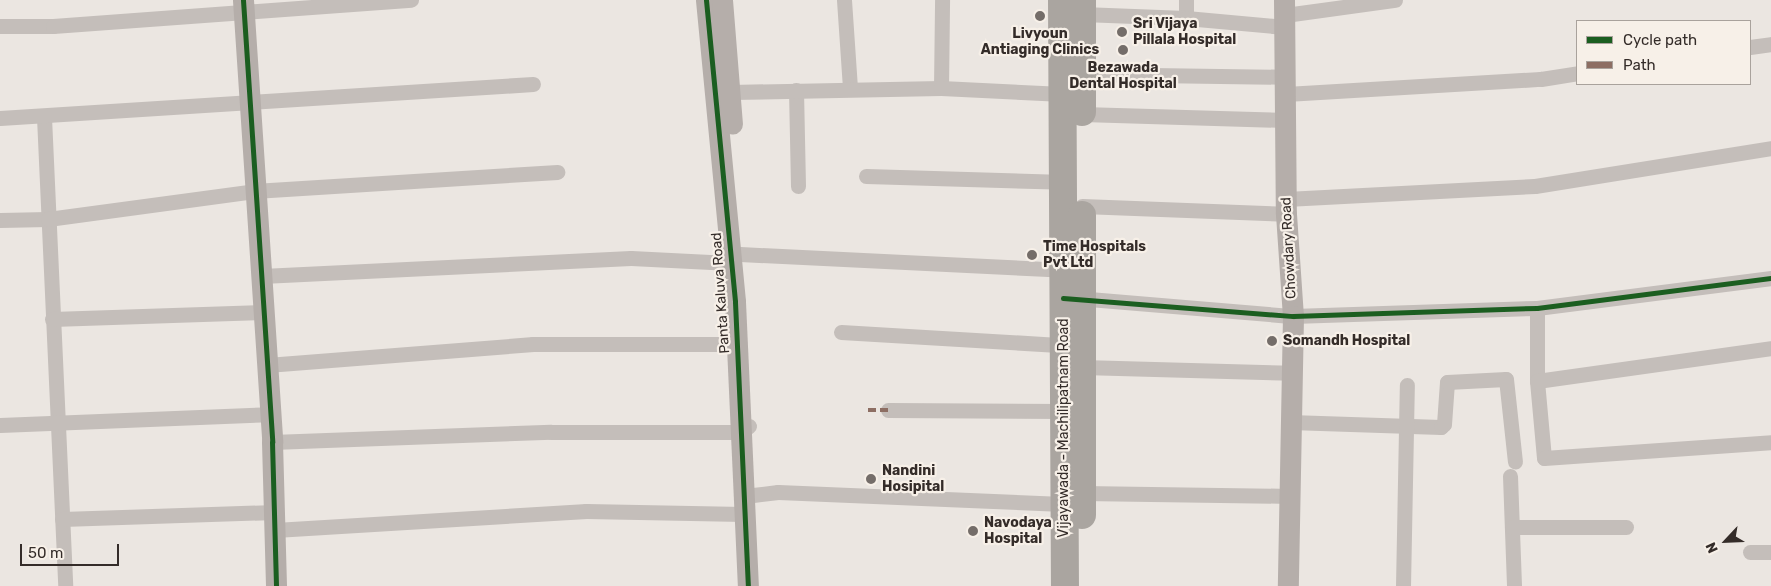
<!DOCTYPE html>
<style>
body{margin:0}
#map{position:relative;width:1771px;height:586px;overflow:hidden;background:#ebe6e1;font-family:Rubik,sans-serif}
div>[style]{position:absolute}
.street>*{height:15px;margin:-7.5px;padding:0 7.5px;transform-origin:7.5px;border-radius:7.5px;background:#c4beba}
.secondary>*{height:21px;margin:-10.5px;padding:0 10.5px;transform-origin:10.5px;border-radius:10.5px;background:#b5aeaa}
.highway>*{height:28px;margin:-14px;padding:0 14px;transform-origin:14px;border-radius:14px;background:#aaa5a0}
.quiet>*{height:4px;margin-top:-2px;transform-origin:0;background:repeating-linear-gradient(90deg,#8d6e63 0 8px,transparent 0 12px)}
.cycleway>*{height:5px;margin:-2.5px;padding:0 2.5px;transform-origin:2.5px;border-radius:2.5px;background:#1b5e20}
.dots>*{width:14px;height:14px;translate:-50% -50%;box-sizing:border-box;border:2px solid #f7f0e8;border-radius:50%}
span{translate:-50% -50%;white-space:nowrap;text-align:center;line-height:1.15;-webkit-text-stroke:4.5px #f7f0e8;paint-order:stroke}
.poi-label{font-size:14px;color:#342c29;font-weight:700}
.left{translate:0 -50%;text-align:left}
.street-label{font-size:14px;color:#342c29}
.legend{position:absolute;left:1576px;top:20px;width:175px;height:65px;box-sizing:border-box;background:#f7f0e8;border:1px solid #a9a29c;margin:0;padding:6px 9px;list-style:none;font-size:15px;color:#342c29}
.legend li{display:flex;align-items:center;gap:10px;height:25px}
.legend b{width:25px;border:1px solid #a9a29c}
.north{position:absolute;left:1701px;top:516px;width:50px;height:50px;-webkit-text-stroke:4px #f7f0e8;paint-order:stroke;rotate:245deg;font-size:14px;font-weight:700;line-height:20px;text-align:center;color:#342c29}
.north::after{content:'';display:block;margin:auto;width:18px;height:22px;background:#342c29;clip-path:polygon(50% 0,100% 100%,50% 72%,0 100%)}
.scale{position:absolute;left:20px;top:544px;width:99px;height:22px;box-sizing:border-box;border:2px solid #342c29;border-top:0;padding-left:6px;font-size:15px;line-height:18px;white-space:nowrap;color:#342c29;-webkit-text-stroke:4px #f7f0e8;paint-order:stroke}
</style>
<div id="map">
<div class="street">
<div style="left:844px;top:0;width:89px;rotate:86.1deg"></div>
<div style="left:1186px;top:0;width:18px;rotate:90deg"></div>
<div style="left:1082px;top:14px;width:104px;rotate:2.2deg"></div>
<div style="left:1186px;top:18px;width:99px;rotate:5.2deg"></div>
<div style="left:1285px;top:15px;width:111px;rotate:-7.8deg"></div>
<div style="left:0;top:26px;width:53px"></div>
<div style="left:53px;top:26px;width:359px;rotate:-4.2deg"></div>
<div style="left:1750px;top:47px;width:21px;rotate:-8deg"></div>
<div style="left:1082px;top:74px;width:205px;rotate:0.8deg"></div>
<div style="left:941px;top:88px;width:88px;rotate:-89.3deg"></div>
<div style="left:796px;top:90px;width:96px;rotate:88.8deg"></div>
<div style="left:731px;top:92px;width:210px;rotate:-1.1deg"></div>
<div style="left:941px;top:88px;width:122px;rotate:2.8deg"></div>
<div style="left:1286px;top:94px;width:255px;rotate:-3.4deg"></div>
<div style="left:1541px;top:79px;width:36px;rotate:-9deg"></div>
<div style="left:1082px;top:114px;width:205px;rotate:1.7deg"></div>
<div style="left:44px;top:117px;width:469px;rotate:87.4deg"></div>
<div style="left:0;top:118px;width:534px;rotate:-3.65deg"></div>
<div style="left:866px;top:176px;width:198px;rotate:1.7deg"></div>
<div style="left:1286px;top:199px;width:249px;rotate:-3deg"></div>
<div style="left:1535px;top:186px;width:239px;rotate:-9.1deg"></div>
<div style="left:1082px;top:206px;width:204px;rotate:2.2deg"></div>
<div style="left:0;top:220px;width:48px;rotate:-1.2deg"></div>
<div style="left:48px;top:219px;width:208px;rotate:-7.7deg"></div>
<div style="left:254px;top:191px;width:304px;rotate:-3.6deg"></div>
<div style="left:740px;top:254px;width:330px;rotate:2.8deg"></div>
<div style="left:262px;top:276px;width:369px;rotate:-2.8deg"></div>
<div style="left:631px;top:258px;width:100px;rotate:2.9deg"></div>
<div style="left:1077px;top:298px;width:217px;rotate:4.8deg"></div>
<div style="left:1293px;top:316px;width:244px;rotate:-1.9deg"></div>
<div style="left:1537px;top:308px;width:236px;rotate:-7.3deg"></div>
<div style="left:1537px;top:308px;width:73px;rotate:90deg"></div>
<div style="left:1537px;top:381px;width:77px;rotate:84.8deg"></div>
<div style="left:1544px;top:458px;width:228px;rotate:-4deg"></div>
<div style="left:52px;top:319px;width:212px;rotate:-1.9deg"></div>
<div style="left:841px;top:332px;width:222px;rotate:3.4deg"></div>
<div style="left:267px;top:365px;width:267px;rotate:-4.5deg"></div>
<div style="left:533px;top:344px;width:203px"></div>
<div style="left:1082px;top:367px;width:209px;rotate:1.6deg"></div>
<div style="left:1537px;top:381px;width:236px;rotate:-8deg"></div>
<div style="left:888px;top:410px;width:176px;rotate:0.3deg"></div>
<div style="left:1290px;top:422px;width:151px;rotate:1.9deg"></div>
<div style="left:1441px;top:427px;width:4px;rotate:-45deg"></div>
<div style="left:1444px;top:424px;width:42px;rotate:-85.9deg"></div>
<div style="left:1447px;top:382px;width:59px;rotate:-2.9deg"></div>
<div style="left:1506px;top:379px;width:83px;rotate:83.8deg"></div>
<div style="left:0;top:425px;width:269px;rotate:-2.3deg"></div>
<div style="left:272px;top:442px;width:279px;rotate:-2.1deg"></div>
<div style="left:551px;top:432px;width:190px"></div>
<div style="left:741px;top:432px;width:10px;rotate:-37deg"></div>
<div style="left:1510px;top:476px;width:110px;rotate:87.9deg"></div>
<div style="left:1082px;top:493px;width:206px;rotate:0.8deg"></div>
<div style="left:753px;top:495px;width:25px;rotate:-7deg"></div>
<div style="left:778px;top:492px;width:285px;rotate:2.4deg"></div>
<div style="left:62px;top:519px;width:213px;rotate:-1.9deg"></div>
<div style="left:1512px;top:527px;width:114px"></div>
<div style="left:275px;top:530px;width:312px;rotate:-3.5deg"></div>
<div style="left:586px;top:511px;width:157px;rotate:1.1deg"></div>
<div style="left:1750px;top:552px;width:21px"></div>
<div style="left:1403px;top:586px;width:201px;rotate:-88.9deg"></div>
</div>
<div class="secondary">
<div style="left:243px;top:0;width:443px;rotate:86.2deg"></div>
<div style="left:272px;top:442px;width:144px;rotate:88.4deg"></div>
<div style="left:706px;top:0;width:303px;rotate:84.5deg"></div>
<div style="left:735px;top:302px;width:284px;rotate:87.4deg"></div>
<div style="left:722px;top:0;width:124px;rotate:85.4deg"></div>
<div style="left:1284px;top:0;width:214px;rotate:89.5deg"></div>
<div style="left:1286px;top:214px;width:102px;rotate:86.1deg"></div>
<div style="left:1293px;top:316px;width:270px;rotate:91.1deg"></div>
</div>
<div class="highway">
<div style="left:1062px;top:0;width:586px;rotate:89.71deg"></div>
<div style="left:1082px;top:0;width:112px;rotate:90deg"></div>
<div style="left:1082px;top:215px;width:300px;rotate:90deg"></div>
</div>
<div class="quiet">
<div style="left:868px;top:410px;width:20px"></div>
</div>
<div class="cycleway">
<div style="left:243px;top:0;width:443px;rotate:86.2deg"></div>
<div style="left:272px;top:442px;width:144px;rotate:88.4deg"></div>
<div style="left:706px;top:0;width:303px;rotate:84.5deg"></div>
<div style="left:735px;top:302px;width:284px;rotate:87.4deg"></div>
<div style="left:1063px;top:298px;width:231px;rotate:4.5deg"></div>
<div style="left:1293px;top:316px;width:244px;rotate:-1.9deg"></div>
<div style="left:1537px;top:308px;width:236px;rotate:-7.3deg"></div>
</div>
<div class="dots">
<div style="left:1040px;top:16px;background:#746d69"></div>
<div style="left:1122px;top:32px;background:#746d69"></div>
<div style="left:1123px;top:50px;background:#746d69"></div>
<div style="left:1032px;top:255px;background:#746d69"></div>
<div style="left:1272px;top:341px;background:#746d69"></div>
<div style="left:871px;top:479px;background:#746d69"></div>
<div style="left:973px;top:531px;background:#746d69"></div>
</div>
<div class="poi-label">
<span class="left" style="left:1133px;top:32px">Sri Vijaya<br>Pillala Hospital</span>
<span style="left:1040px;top:42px">Livyoun<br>Antiaging Clinics</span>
<span style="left:1123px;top:76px">Bezawada<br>Dental Hospital</span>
<span class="left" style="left:1043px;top:255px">Time Hospitals<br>Pvt Ltd</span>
<span class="left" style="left:1283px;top:341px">Somandh Hospital</span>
<span class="left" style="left:882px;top:479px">Nandini<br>Hosipital</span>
<span class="left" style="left:984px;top:531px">Navodaya<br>Hospital</span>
</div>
<div class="street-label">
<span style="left:1289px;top:248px;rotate:-93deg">Chowdary Road</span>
<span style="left:721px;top:293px;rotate:-94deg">Panta Kaluva Road</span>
<span style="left:1064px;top:428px;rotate:-90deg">Vijayawada - Machilipatnam Road</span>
</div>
<ul class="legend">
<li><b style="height:6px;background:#1b5e20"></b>Cycle path</li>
<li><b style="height:6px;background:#8d6e63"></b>Path</li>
</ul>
<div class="north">N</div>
<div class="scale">50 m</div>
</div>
